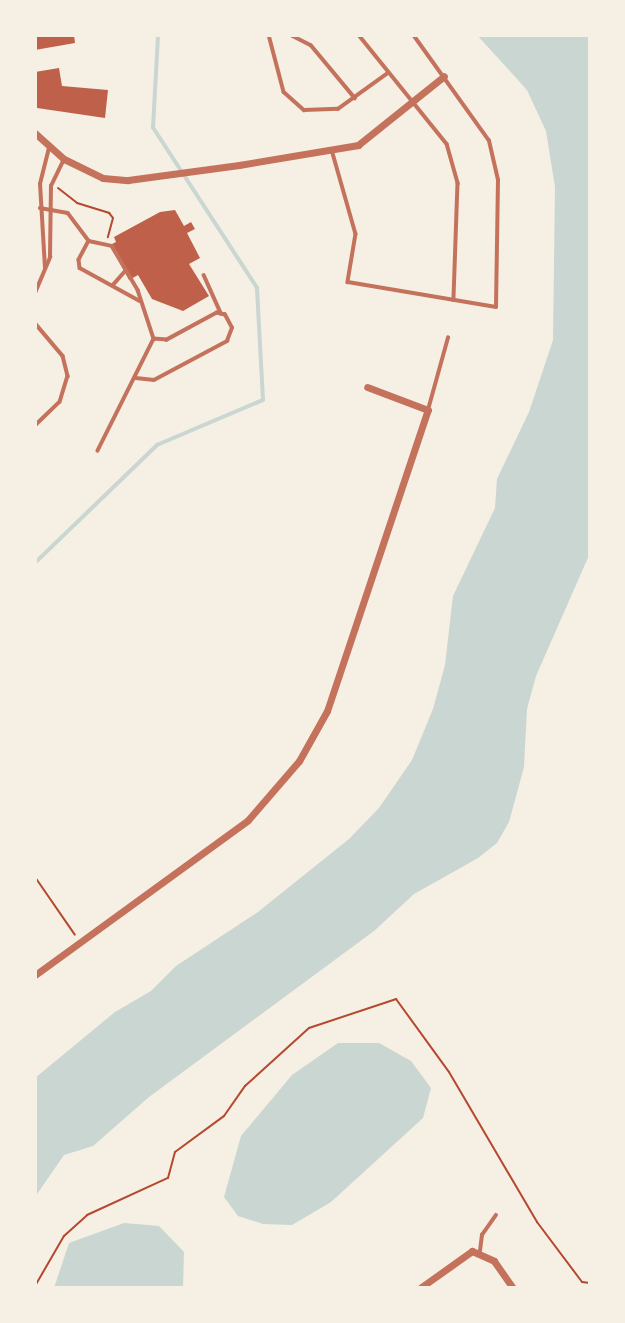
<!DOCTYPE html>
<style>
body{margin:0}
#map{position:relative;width:625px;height:1323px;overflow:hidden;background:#f6efe4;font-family:"Open Sans",sans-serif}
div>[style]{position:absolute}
.water>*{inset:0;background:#c9d6d2}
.stream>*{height:3.5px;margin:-1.75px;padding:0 1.75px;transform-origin:1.75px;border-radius:1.75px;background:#c9d6d2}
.building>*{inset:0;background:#bf614a}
.path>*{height:2px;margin:-1px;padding:0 1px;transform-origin:1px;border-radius:1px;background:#b5482f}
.service>*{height:3.5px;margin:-1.75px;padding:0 1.75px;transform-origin:1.75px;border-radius:1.75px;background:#c5725c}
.minor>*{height:7px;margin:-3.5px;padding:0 3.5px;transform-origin:3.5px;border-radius:3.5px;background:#c5725c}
span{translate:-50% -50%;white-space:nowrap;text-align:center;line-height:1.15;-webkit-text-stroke:6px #f6efe4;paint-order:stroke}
.frame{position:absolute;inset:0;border:37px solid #f6efe4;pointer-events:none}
</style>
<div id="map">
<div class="water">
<div style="clip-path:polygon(477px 35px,590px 35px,590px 553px,536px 676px,527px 709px,524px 767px,509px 822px,497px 843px,478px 858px,414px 894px,374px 931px,149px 1097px,93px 1146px,64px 1155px,35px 1197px,35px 1078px,115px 1012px,151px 991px,176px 966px,258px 912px,349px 839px,379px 808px,412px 760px,433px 709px,445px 665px,453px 596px,495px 508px,497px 479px,529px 412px,553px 340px,555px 187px,546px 131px,527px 90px)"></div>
<div style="clip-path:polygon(338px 1043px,379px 1043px,411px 1061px,431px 1088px,423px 1118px,331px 1202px,292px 1225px,263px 1224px,238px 1216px,224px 1197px,241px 1136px,292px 1075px)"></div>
<div style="clip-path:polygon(124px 1223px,159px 1226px,184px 1252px,183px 1288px,54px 1288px,69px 1243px)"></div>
</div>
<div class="stream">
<div style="left:35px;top:563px;width:170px;rotate:-44deg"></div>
<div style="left:157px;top:445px;width:115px;rotate:-23deg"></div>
<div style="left:263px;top:400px;width:112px;rotate:-93.1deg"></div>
<div style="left:257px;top:288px;width:191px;rotate:-123deg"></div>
<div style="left:153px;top:128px;width:93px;rotate:-86.9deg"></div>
</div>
<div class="building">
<div style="clip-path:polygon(35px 35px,74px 35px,75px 43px,35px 50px)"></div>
<div style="clip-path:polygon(59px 68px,62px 86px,108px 90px,105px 118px,37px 108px,35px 72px)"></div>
<div style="clip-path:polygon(175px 210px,184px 226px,191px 222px,195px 229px,187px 233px,200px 258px,189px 264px,209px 296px,183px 311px,152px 299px,138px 275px,129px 280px,110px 245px,116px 242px,114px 237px,160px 212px)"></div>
</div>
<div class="path">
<div style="left:58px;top:188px;width:24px;rotate:38deg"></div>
<div style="left:77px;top:203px;width:34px;rotate:17deg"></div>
<div style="left:109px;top:213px;width:6px;rotate:51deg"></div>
<div style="left:113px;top:218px;width:20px;rotate:105deg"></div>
<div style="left:35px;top:877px;width:70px;rotate:55.4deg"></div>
<div style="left:35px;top:1286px;width:58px;rotate:-59.9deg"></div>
<div style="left:64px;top:1236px;width:31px;rotate:-42deg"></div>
<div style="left:87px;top:1215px;width:89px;rotate:-24.6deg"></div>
<div style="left:168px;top:1178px;width:27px;rotate:-75deg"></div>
<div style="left:175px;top:1152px;width:61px;rotate:-36.3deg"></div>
<div style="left:224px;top:1116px;width:37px;rotate:-55deg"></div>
<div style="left:245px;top:1086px;width:86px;rotate:-42.2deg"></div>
<div style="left:309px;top:1028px;width:92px;rotate:-18.4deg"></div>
<div style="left:396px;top:999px;width:90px;rotate:54deg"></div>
<div style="left:449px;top:1072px;width:174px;rotate:59.6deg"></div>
<div style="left:537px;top:1222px;width:75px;rotate:53.1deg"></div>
<div style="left:582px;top:1282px;width:8px;rotate:7deg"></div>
</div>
<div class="service">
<div style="left:269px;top:35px;width:59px;rotate:75.3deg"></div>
<div style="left:284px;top:92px;width:27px;rotate:42deg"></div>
<div style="left:304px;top:110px;width:34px;rotate:-2deg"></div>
<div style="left:338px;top:109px;width:62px;rotate:-35.8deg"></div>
<div style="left:291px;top:35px;width:22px;rotate:27deg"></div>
<div style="left:311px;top:45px;width:69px;rotate:50.3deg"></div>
<div style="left:359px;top:35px;width:140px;rotate:51.1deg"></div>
<div style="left:447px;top:144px;width:41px;rotate:74.2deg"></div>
<div style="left:458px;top:183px;width:117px;rotate:92deg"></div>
<div style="left:332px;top:150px;width:87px;rotate:74.1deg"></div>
<div style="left:356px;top:234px;width:49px;rotate:99.5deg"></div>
<div style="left:348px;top:282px;width:150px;rotate:9.6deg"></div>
<div style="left:496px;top:307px;width:127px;rotate:-89.1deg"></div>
<div style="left:498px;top:180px;width:40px;rotate:-103deg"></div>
<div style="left:489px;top:141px;width:130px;rotate:-125.6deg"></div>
<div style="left:40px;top:208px;width:28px;rotate:10deg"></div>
<div style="left:68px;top:213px;width:35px;rotate:53deg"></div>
<div style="left:89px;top:241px;width:24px;rotate:12deg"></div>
<div style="left:112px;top:246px;width:51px;rotate:59.4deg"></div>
<div style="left:138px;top:290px;width:52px;rotate:71.9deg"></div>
<div style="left:154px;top:339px;width:125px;rotate:116.6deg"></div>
<div style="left:89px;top:241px;width:21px;rotate:118deg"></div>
<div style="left:79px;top:260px;width:8px;rotate:83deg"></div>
<div style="left:80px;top:268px;width:68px;rotate:28.8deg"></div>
<div style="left:45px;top:268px;width:84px;rotate:-93.4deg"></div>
<div style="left:40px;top:184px;width:37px;rotate:-76deg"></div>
<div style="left:204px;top:275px;width:42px;rotate:65.9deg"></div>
<div style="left:113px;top:285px;width:18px;rotate:-49deg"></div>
<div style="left:35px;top:293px;width:39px;rotate:-67deg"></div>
<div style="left:50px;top:257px;width:71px;rotate:-89.2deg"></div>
<div style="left:51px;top:186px;width:30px;rotate:-64deg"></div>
<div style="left:35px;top:323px;width:43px;rotate:49.7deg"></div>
<div style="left:63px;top:356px;width:21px;rotate:76deg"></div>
<div style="left:68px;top:376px;width:27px;rotate:107deg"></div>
<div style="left:60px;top:402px;width:35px;rotate:136deg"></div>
<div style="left:136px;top:378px;width:18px;rotate:6deg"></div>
<div style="left:154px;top:380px;width:83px;rotate:-28.1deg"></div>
<div style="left:227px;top:341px;width:14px;rotate:-69deg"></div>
<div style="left:232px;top:328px;width:15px;rotate:-118deg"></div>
<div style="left:225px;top:315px;width:8px;rotate:-166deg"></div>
<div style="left:217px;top:313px;width:57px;rotate:151.6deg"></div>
<div style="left:167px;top:340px;width:13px;rotate:-176deg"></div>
<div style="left:428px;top:410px;width:75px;rotate:-74.5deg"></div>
<div style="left:480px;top:1251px;width:16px;rotate:-83deg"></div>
<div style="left:482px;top:1235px;width:24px;rotate:-55deg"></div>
</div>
<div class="minor">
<div style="left:35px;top:133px;width:39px;rotate:42deg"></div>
<div style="left:64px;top:159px;width:43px;rotate:26deg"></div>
<div style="left:103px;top:178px;width:25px;rotate:5deg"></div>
<div style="left:128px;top:180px;width:112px;rotate:-7.7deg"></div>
<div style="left:239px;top:165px;width:121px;rotate:-9.5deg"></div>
<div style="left:358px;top:145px;width:110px;rotate:-38.7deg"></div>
<div style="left:35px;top:975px;width:263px;rotate:-36deg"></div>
<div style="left:248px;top:820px;width:78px;rotate:-49.2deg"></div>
<div style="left:299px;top:761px;width:57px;rotate:-60.8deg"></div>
<div style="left:327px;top:711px;width:317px;rotate:-71.5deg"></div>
<div style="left:428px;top:410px;width:65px;rotate:-159.3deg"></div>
<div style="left:420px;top:1288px;width:64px;rotate:-35.4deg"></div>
<div style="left:472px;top:1251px;width:24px;rotate:24deg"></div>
<div style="left:494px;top:1261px;width:33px;rotate:55deg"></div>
</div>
<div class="frame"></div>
</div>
